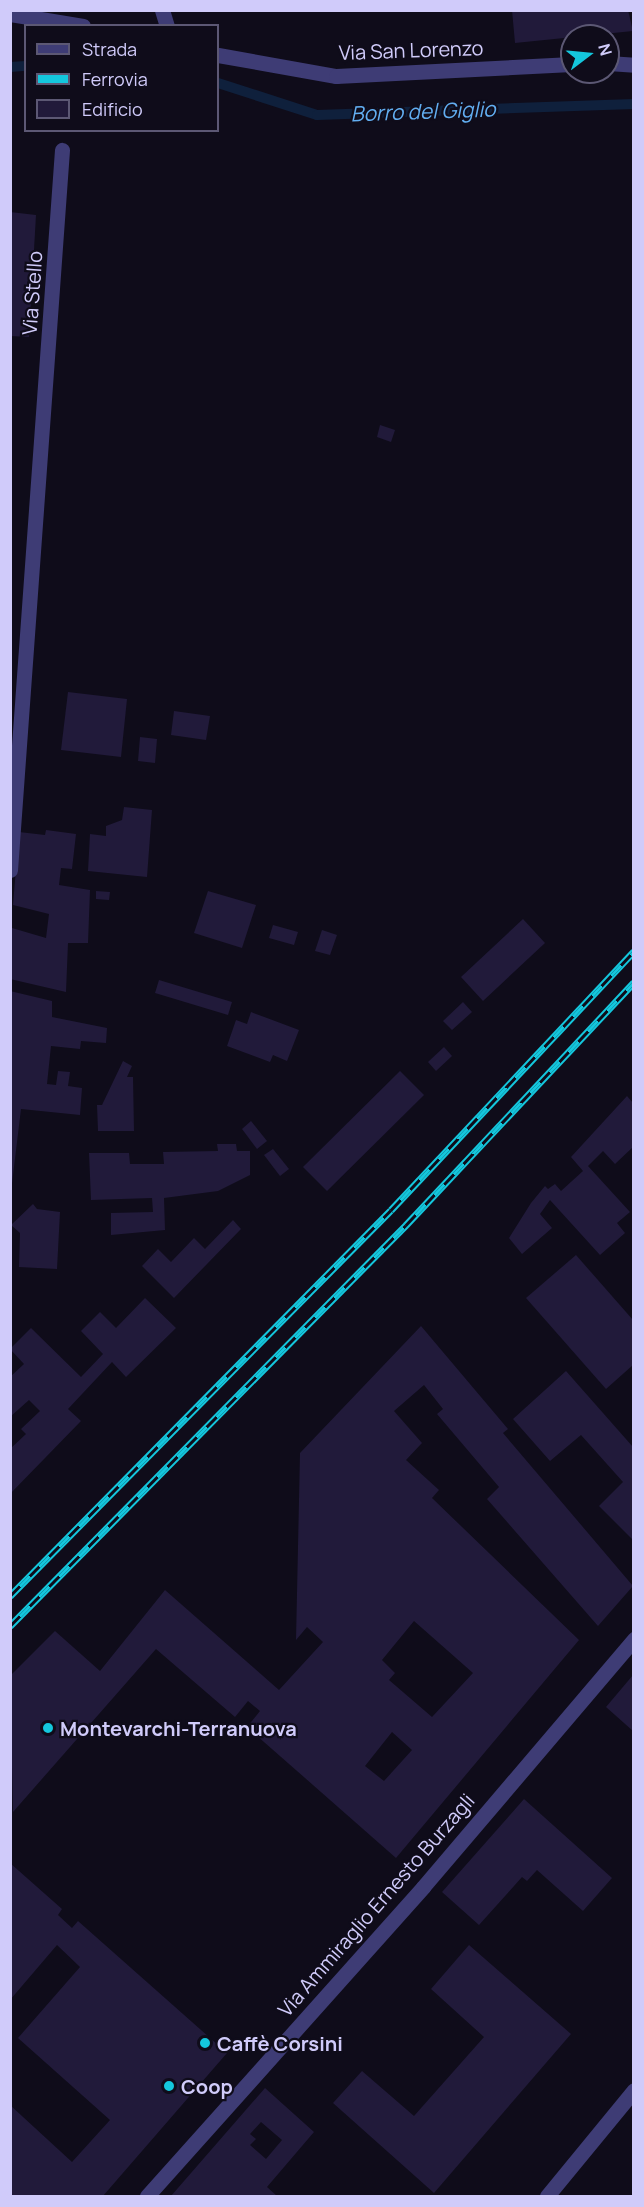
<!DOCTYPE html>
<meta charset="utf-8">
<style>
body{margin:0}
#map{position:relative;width:644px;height:2207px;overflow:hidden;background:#0f0c1a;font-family:Manrope,sans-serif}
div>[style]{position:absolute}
.stream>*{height:10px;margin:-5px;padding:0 5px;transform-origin:5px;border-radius:5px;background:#0f203c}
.building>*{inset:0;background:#211a3a}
.minor>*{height:15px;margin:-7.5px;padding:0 7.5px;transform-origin:7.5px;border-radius:7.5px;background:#3e3c75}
.rail>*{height:7px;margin-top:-3.5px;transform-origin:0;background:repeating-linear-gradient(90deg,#0f0c1a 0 14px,#14c7dd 0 28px);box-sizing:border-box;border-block:2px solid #14c7dd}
.dots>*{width:16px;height:16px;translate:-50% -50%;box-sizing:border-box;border:3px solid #0f0c1a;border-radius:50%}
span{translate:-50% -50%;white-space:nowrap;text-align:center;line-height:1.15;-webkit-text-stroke:4.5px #0f0c1a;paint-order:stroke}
.street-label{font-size:20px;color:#d0cbfa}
.poi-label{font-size:20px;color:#d0cbfa;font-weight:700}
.left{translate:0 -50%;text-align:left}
.water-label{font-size:21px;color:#62aef1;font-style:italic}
.frame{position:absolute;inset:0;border:12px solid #d0cbfa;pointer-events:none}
.legend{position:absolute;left:24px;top:24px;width:195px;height:108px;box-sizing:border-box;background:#0f0c1a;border:2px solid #5c5874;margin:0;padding:8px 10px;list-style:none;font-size:18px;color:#d0cbfa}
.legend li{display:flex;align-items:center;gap:12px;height:30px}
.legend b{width:30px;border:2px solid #5c5874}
.north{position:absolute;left:560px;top:24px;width:60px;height:60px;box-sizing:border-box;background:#0f0c1a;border:2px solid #5c5874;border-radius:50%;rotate:74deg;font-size:16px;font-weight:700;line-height:24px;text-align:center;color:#d0cbfa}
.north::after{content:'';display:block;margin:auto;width:21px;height:27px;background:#14c7dd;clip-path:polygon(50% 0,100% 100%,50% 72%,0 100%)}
</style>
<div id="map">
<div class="stream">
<div style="left:10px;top:67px;width:16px;rotate:-4deg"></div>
<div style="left:218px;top:83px;width:104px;rotate:17.9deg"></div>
<div style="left:317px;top:115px;width:317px;rotate:-2deg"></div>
</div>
<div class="building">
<div style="clip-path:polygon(512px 10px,628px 10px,633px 31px,515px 43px)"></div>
<div style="clip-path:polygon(10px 212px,36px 215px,29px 337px,10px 336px)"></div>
<div style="clip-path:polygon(380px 425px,395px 430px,391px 442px,377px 437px)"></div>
<div style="clip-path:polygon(68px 692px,127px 699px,121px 757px,61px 750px)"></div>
<div style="clip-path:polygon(174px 711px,210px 716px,206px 740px,171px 735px)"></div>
<div style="clip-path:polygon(140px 737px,157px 739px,155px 763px,138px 761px)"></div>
<div style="clip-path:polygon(124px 807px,152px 810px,147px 877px,88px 871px,90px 834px,106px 836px,106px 826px,122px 820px)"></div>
<div style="clip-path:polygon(46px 830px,76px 834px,72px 869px,61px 868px,59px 885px,90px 890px,88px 943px,68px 943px,66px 992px,10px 979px,12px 928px,46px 938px,49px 914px,13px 905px,19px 832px,45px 835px)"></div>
<div style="clip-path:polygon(96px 891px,110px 892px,109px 900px,96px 899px)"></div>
<div style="clip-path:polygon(208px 891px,256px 905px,242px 948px,194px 933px)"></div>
<div style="clip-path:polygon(523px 919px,545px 943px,483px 1001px,461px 977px)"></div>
<div style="clip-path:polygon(273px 925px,298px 932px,294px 945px,269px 938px)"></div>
<div style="clip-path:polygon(322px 930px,337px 935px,330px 955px,315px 951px)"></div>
<div style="clip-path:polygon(159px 980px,232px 1002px,228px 1015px,155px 993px)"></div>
<div style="clip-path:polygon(10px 991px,52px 1001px,52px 1017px,107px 1028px,106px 1043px,81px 1041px,80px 1049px,51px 1046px,47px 1084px,56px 1085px,58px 1071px,70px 1072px,68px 1086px,82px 1088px,80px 1115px,21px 1109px,10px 1200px)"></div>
<div style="clip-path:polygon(463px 1002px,472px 1012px,452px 1030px,443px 1021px)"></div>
<div style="clip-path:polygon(251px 1012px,299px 1030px,287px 1061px,273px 1055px,270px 1062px,227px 1046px,236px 1020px,247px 1024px)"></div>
<div style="clip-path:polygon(444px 1047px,452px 1056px,436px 1071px,428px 1062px)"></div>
<div style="clip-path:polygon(123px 1061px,132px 1066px,127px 1077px,133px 1077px,134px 1131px,98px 1131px,97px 1105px,102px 1105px)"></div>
<div style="clip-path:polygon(400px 1071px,424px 1095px,327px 1191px,303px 1167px)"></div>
<div style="clip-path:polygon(627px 1096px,633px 1103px,633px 1147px,615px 1164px,603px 1151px,588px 1166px,630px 1212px,617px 1223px,625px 1233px,600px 1255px,550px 1200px,540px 1214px,552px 1228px,522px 1254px,509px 1238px,531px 1203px,545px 1186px,548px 1189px,555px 1184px,561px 1191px,583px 1171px,571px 1157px)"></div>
<div style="clip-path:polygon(251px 1121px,267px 1141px,257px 1149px,242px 1129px)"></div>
<div style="clip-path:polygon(217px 1144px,236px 1144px,237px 1151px,250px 1151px,250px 1175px,218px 1191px,164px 1198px,165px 1230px,111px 1235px,111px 1213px,153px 1212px,152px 1198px,91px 1200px,89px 1153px,129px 1153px,130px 1164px,164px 1164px,163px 1152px,218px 1151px)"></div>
<div style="clip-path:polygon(273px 1149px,289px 1169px,280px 1176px,264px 1155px)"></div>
<div style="clip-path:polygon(33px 1204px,37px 1209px,60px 1212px,57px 1269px,19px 1267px,20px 1233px,11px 1225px)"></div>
<div style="clip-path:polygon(233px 1220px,241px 1229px,174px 1298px,142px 1266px,158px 1249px,171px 1262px,194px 1238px,205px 1249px)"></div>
<div style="clip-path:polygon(576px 1255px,633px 1320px,633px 1365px,606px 1389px,526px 1298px)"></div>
<div style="clip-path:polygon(145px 1298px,176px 1328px,126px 1377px,112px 1362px,68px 1409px,81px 1421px,10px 1494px,10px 1449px,26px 1434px,21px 1429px,40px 1411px,29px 1400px,10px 1417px,10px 1377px,24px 1364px,10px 1349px,31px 1328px,81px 1377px,103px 1354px,81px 1331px,100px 1312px,116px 1328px)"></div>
<div style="clip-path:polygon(evenodd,421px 1326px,508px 1429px,503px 1433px,633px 1586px,598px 1626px,487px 1499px,499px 1487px,437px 1414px,443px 1409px,424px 1385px,394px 1411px,422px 1443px,406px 1460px,439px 1490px,432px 1498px,579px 1640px,396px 1858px,247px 1727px,260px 1711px,248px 1701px,235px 1717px,156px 1649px,13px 1812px,10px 1676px,55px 1631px,100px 1671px,165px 1590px,279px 1690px,323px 1642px,307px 1627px,296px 1640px,300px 1453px,421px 1326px,414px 1621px,473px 1673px,432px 1717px,389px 1680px,395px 1673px,382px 1660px,414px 1621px,421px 1326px,392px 1732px,412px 1750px,384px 1781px,365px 1766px,392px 1732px)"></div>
<div style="clip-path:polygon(566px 1371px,633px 1447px,633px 1540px,599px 1506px,623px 1482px,581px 1435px,550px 1461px,513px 1419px)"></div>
<div style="clip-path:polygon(633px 1675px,633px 1731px,606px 1707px)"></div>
<div style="clip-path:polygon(524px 1799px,612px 1878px,583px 1911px,537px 1870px,527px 1881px,522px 1877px,479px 1925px,442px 1892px)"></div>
<div style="clip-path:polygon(10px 1863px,62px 1909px,58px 1915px,72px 1928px,78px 1921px,227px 2053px,103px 2196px,10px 2196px,10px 2105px,72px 2162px,110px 2120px,18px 2038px,80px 1967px,57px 1945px,10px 2000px)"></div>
<div style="clip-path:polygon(469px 1945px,571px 2034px,434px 2193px,333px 2103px,362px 2071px,414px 2116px,484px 2037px,431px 1989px)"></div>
<div style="clip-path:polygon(evenodd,265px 2088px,314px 2132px,267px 2187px,277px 2196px,171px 2196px,265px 2088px,261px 2122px,282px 2140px,266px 2159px,250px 2145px,256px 2139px,250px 2134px,261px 2122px)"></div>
</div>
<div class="minor">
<div style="left:162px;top:10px;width:17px;rotate:73deg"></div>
<div style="left:10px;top:14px;width:74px;rotate:9.3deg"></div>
<div style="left:218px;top:55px;width:120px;rotate:10.1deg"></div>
<div style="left:336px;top:76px;width:236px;rotate:-2.9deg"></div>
<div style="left:608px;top:63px;width:26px;rotate:4deg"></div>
<div style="left:10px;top:870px;width:722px;rotate:-85.87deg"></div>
<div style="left:147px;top:2196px;width:414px;rotate:-48.2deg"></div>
<div style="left:423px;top:1887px;width:326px;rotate:-49.6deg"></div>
<div style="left:547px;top:2196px;width:137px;rotate:-50.6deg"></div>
</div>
<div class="rail">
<div style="left:10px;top:1596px;width:542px;rotate:-45.37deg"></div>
<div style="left:391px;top:1210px;width:355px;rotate:-46.8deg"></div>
<div style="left:10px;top:1626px;width:564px;rotate:-45.36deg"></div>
<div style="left:406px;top:1225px;width:333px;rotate:-46.8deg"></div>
</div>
<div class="dots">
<div style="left:48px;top:1728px;background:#14c7dd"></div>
<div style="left:205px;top:2043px;background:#14c7dd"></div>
<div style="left:169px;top:2086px;background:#14c7dd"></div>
</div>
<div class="street-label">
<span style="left:411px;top:50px;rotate:-2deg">Via San Lorenzo</span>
<span style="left:32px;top:293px;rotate:-86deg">Via Stello</span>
<span style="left:376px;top:1905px;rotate:-49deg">Via Ammiraglio Ernesto Burzagli</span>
</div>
<div class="poi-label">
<span class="left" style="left:60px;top:1728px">Montevarchi-Terranuova</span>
<span class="left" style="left:217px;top:2043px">Caffè Corsini</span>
<span class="left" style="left:181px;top:2086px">Coop</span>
</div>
<div class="water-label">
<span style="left:423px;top:111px;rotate:-2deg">Borro del Giglio</span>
</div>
<div class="frame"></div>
<ul class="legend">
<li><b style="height:8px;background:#3e3c75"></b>Strada</li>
<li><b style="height:8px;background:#14c7dd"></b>Ferrovia</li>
<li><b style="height:16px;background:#211a3a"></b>Edificio</li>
</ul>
<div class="north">N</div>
</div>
